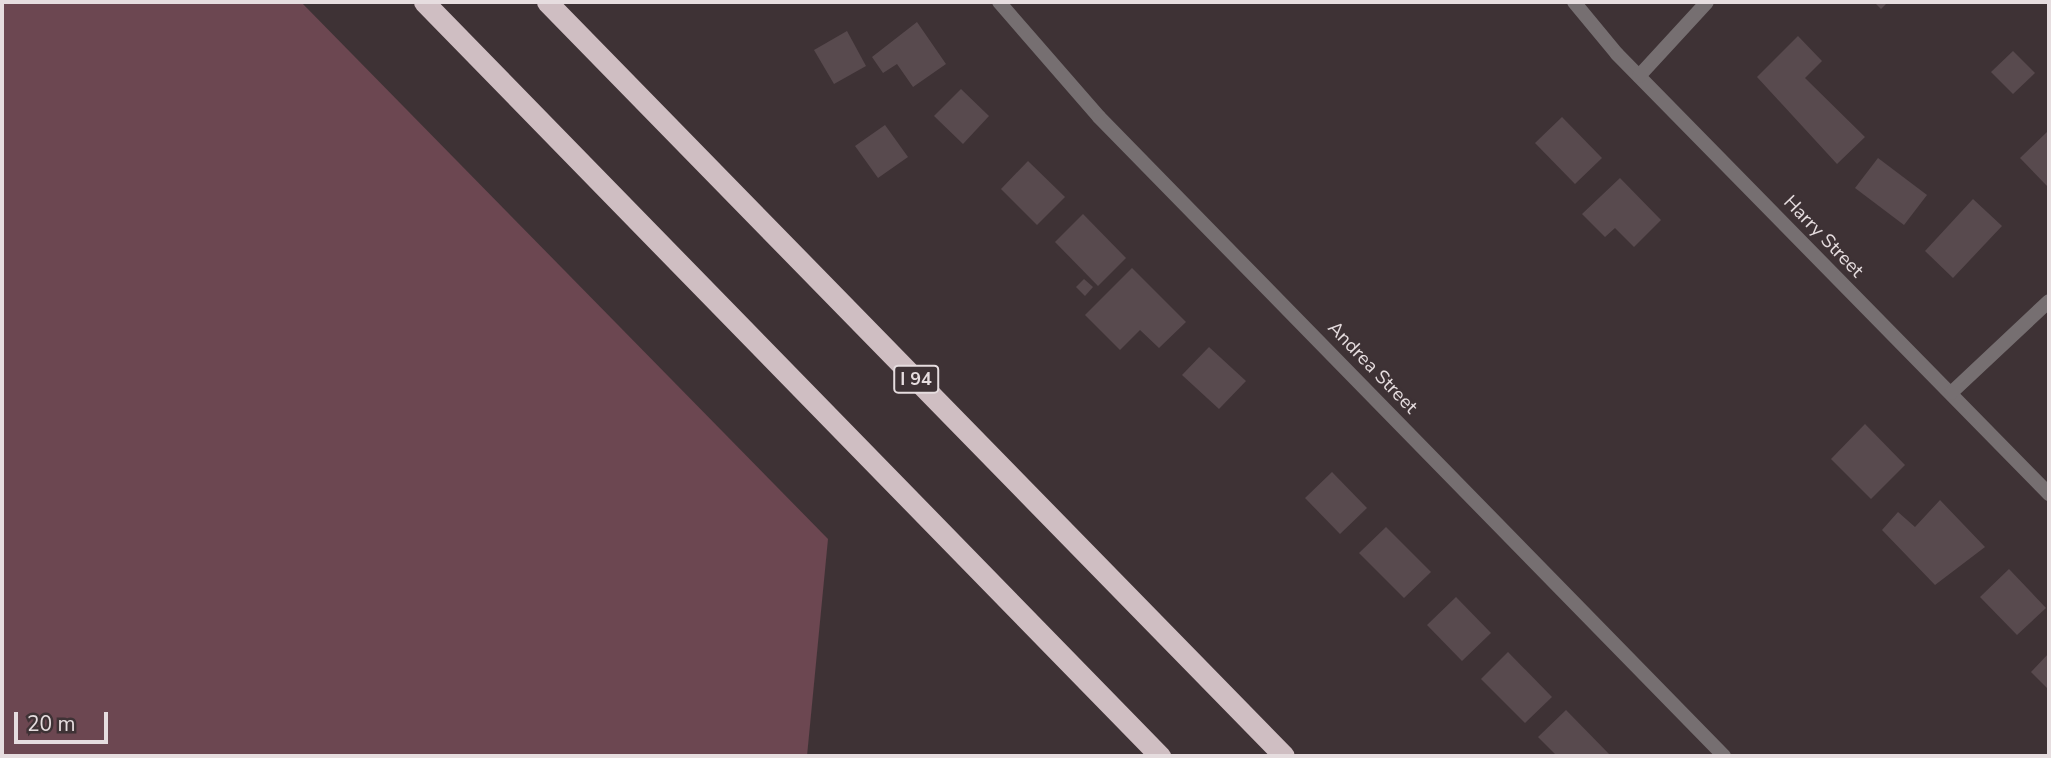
<!DOCTYPE html>
<style>
body{margin:0}
#map{position:relative;width:2051px;height:758px;overflow:hidden;background:#3e3235;font-family:"Nunito Sans",sans-serif}
div>[style]{position:absolute}
.green>*{inset:0;background:#6c4751}
.building>*{inset:0;background:#584a4e}
.minor>*{height:14px;margin:-7px;padding:0 7px;transform-origin:7px;border-radius:7px;background:#766f71}
.motorway>*{height:21px;margin:-10.5px;padding:0 10.5px;transform-origin:10.5px;border-radius:10.5px;background:#cfbec2}
span{translate:-50% -50%;white-space:nowrap;text-align:center;line-height:1.15;-webkit-text-stroke:5px #3e3235;paint-order:stroke}
.shield-label span{padding:2px 5px;background:#3e3235;border:2px solid;border-radius:5px;-webkit-text-stroke-width:0}
.shield-label{font-size:18px;color:#e6dddf;font-weight:700}
.street-label{font-size:19px;color:#e6dddf}
.frame{position:absolute;inset:0;border:4px solid #e6dddf;pointer-events:none}
.scale{position:absolute;left:14px;top:712px;width:94px;height:32px;box-sizing:border-box;border:4px solid #e6dddf;border-top:0;padding-left:9px;font-size:21px;line-height:24px;white-space:nowrap;color:#e6dddf;-webkit-text-stroke:5px #3e3235;paint-order:stroke}
</style>
<div id="map">
<div class="green">
<div style="clip-path:polygon(2px 2px,301px 2px,828px 539px,807px 756px,2px 756px)"></div>
</div>
<div class="building">
<div style="clip-path:polygon(1874px 2px,1888px 2px,1881px 9px)"></div>
<div style="clip-path:polygon(917px 22px,946px 64px,913px 87px,897px 64px,883px 73px,872px 57px)"></div>
<div style="clip-path:polygon(847px 31px,866px 66px,834px 84px,814px 50px)"></div>
<div style="clip-path:polygon(1798px 36px,1822px 61px,1805px 78px,1865px 137px,1837px 164px,1757px 77px)"></div>
<div style="clip-path:polygon(2013px 51px,2035px 73px,2013px 94px,1991px 72px)"></div>
<div style="clip-path:polygon(961px 89px,989px 116px,963px 144px,934px 116px)"></div>
<div style="clip-path:polygon(1562px 117px,1602px 158px,1575px 184px,1535px 143px)"></div>
<div style="clip-path:polygon(885px 125px,908px 157px,878px 178px,855px 146px)"></div>
<div style="clip-path:polygon(2049px 130px,2049px 186px,2048px 187px,2020px 158px)"></div>
<div style="clip-path:polygon(1878px 158px,1927px 195px,1904px 225px,1855px 188px)"></div>
<div style="clip-path:polygon(1028px 161px,1065px 197px,1037px 225px,1001px 189px)"></div>
<div style="clip-path:polygon(1620px 178px,1661px 220px,1634px 247px,1615px 228px,1605px 237px,1582px 214px)"></div>
<div style="clip-path:polygon(1973px 199px,2002px 226px,1953px 278px,1925px 251px)"></div>
<div style="clip-path:polygon(1083px 214px,1126px 258px,1098px 286px,1055px 242px)"></div>
<div style="clip-path:polygon(1132px 268px,1186px 322px,1159px 348px,1140px 330px,1120px 350px,1085px 315px)"></div>
<div style="clip-path:polygon(1084px 279px,1093px 287px,1085px 296px,1076px 287px)"></div>
<div style="clip-path:polygon(1209px 347px,1246px 381px,1219px 409px,1182px 375px)"></div>
<div style="clip-path:polygon(1865px 424px,1905px 465px,1871px 499px,1831px 459px)"></div>
<div style="clip-path:polygon(1332px 472px,1367px 508px,1340px 534px,1305px 498px)"></div>
<div style="clip-path:polygon(1940px 500px,1985px 547px,1935px 585px,1882px 530px,1898px 512px,1915px 527px)"></div>
<div style="clip-path:polygon(1386px 527px,1431px 572px,1404px 598px,1359px 553px)"></div>
<div style="clip-path:polygon(2009px 569px,2046px 608px,2017px 635px,1980px 597px)"></div>
<div style="clip-path:polygon(1456px 597px,1491px 633px,1462px 661px,1427px 625px)"></div>
<div style="clip-path:polygon(1508px 652px,1552px 697px,1525px 723px,1481px 679px)"></div>
<div style="clip-path:polygon(2049px 653px,2049px 687px,2048px 689px,2031px 672px)"></div>
<div style="clip-path:polygon(1566px 710px,1611px 756px,1557px 756px,1538px 737px)"></div>
</div>
<div class="minor">
<div style="left:999px;top:2px;width:152px;rotate:49deg"></div>
<div style="left:1099px;top:117px;width:894px;rotate:45.63deg"></div>
<div style="left:1574px;top:2px;width:67px;rotate:50.4deg"></div>
<div style="left:1617px;top:54px;width:617px;rotate:45.53deg"></div>
<div style="left:1639px;top:76px;width:100px;rotate:-47.4deg"></div>
<div style="left:1951px;top:393px;width:134px;rotate:-43.2deg"></div>
</div>
<div class="motorway">
<div style="left:424px;top:2px;width:1054px;rotate:45.69deg"></div>
<div style="left:547px;top:2px;width:1054px;rotate:45.65deg"></div>
</div>
<div class="shield-label">
<span style="left:916px;top:379px">I 94</span>
</div>
<div class="street-label">
<span style="left:1823px;top:237px;rotate:46deg">Harry Street</span>
<span style="left:1372px;top:368px;rotate:46deg">Andrea Street</span>
</div>
<div class="frame"></div>
<div class="scale">20 m</div>
</div>
